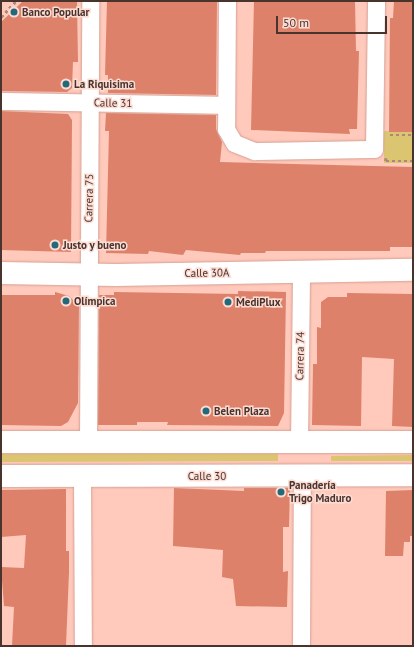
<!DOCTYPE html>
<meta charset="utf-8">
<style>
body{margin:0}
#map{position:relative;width:414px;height:647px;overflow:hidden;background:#ffc9bb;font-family:"PT Sans",sans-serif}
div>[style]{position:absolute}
.green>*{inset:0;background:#dcc570}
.building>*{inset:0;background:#dd816a}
.path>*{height:2.5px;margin-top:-1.25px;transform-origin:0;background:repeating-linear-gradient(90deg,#ae867c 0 3px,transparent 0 6px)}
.roads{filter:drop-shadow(0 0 1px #d5a194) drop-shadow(0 0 1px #d5a194)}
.street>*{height:17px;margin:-8.5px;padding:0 8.5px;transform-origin:8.5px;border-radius:8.5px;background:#fff}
.secondary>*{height:22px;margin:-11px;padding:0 11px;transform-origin:11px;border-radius:11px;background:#fff}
.dots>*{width:11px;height:11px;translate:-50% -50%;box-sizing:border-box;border:2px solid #fddcd3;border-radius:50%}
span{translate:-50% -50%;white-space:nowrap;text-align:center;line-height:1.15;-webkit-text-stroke:3px #fddcd3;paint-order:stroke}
.poi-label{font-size:11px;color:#48332d;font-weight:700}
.left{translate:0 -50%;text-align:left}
.street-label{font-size:11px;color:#48332d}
.frame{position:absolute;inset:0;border:2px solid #48332d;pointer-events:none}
.scale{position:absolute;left:276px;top:16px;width:111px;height:18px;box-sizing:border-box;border:2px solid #48332d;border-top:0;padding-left:5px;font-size:12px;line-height:14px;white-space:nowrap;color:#48332d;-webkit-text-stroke:3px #fddcd3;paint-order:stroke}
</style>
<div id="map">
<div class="green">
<div style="clip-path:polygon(384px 131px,413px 132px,413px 163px,384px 163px)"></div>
<div style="clip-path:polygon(1px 454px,278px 454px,278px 461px,1px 462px)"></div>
<div style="clip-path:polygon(413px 455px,413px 461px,331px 461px,331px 456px)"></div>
</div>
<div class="building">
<div style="clip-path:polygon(23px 1px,77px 1px,78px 62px,73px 62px,72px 88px,67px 92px,1px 91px,1px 22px)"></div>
<div style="clip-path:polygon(107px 1px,217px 1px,216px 95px,108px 93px,108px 75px,105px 75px)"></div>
<div style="clip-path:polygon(254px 1px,355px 1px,356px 51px,359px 51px,357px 129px,349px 129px,350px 134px,251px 130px)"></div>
<div style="clip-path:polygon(394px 1px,413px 1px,413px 132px,389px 132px,390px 18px,393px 18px)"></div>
<div style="clip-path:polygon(1px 111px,68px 114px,72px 120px,71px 252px,1px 250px)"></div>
<div style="clip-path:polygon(106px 113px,216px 115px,216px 129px,222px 142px,220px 162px,413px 167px,413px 247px,390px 247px,390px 251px,266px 251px,265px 253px,241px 253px,240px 255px,186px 250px,183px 255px,149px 251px,148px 254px,106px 253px,109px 131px,105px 131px)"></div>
<div style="clip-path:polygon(238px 291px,286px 292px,284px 413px,278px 426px,167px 425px,168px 422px,137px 422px,137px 425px,98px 425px,99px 295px,114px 295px,114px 292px,238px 294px)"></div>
<div style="clip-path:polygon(55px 292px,69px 296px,79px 306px,78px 403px,68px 422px,61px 426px,1px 425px,1px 295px,55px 295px)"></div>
<div style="clip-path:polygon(347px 293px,413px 294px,413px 427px,392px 426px,394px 359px,362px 357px,361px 426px,312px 425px,313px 364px,317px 364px,317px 327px,321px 328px,321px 302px,328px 297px,347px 297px)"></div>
<div style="clip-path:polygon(174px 488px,244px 491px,244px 488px,290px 488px,289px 527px,283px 527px,283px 572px,288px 571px,287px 607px,236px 606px,233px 579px,222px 577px,223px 550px,173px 546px)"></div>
<div style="clip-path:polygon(66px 489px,66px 551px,69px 551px,69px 572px,66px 646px,12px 646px,14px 607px,4px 606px,1px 567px,24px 568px,26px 535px,1px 537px,1px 490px)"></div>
<div style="clip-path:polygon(413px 490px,413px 536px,410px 536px,410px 542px,404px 542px,403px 556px,385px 556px,386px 491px)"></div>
</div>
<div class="path">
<div style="left:1px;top:17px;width:22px;rotate:-47deg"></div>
<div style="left:390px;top:135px;width:23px"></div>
<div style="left:386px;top:158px;width:3px;rotate:90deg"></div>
<div style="left:386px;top:161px;width:27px"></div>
</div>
<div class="roads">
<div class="street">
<div style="left:227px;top:1px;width:128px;rotate:90.4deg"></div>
<div style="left:226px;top:129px;width:16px;rotate:60deg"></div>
<div style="left:234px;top:143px;width:22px;rotate:22deg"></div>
<div style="left:254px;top:151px;width:120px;rotate:-1deg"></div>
<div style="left:374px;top:149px;width:148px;rotate:-89.2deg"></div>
<div style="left:1px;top:101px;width:223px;rotate:1deg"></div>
<div style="left:88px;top:442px;width:441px;rotate:-89.7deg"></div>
<div style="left:299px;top:442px;width:171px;rotate:-89.3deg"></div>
<div style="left:82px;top:476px;width:170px;rotate:89.7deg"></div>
<div style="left:301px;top:646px;width:170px;rotate:-89.7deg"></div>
</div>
<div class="secondary">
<div style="left:1px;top:273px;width:115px;rotate:1deg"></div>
<div style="left:116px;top:275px;width:297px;rotate:-1deg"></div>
<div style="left:1px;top:442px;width:412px"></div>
<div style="left:1px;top:476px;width:412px;rotate:-0.1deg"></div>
</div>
</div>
<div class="dots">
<div style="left:14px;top:12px;background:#236979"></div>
<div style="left:66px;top:84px;background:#236979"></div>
<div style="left:55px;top:245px;background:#236979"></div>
<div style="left:66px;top:301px;background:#236979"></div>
<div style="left:228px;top:302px;background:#236979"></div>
<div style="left:206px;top:411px;background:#236979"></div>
<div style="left:281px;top:492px;background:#236979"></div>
</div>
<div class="poi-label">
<span class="left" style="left:22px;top:12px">Banco Popular</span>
<span class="left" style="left:74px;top:84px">La Riquisima</span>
<span class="left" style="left:63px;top:245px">Justo y bueno</span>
<span class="left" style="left:74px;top:301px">Olímpica</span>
<span class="left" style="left:236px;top:302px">MediPlux</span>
<span class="left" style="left:214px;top:411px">Belen Plaza</span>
<span class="left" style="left:289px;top:492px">Panadería<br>Trigo Maduro</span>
</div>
<div class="street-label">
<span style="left:113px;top:103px;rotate:1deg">Calle 31</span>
<span style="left:89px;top:198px;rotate:-89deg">Carrera 75</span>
<span style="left:207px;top:273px;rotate:-1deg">Calle 30A</span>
<span style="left:300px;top:356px;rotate:-89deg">Carrera 74</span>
<span style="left:207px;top:476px">Calle 30</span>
</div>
<div class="frame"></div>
<div class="scale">50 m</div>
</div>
